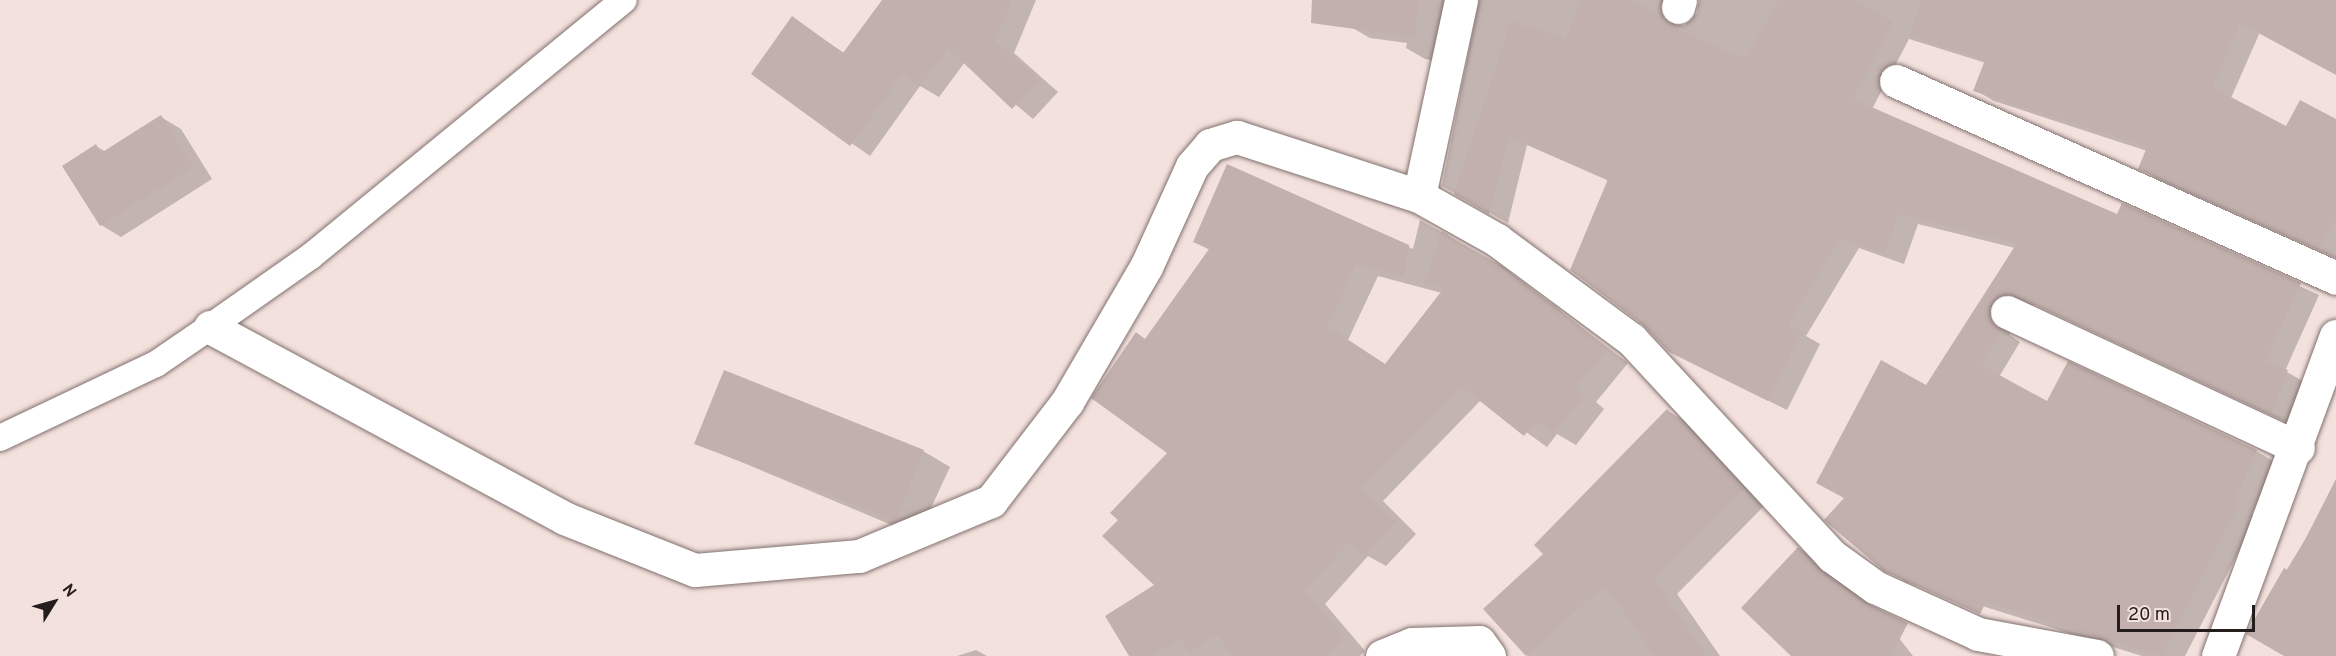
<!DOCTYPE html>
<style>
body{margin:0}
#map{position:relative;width:2336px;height:656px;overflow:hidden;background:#f3e1dd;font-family:Overpass,sans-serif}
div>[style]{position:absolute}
.shadow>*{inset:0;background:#0003}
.building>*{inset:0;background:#c1b0ad}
.roads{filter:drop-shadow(0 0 2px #81716e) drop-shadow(0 0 2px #81716e)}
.lane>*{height:26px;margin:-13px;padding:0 13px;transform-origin:13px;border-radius:13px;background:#fff}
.street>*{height:33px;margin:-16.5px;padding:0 16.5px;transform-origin:16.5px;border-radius:16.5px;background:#fff}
span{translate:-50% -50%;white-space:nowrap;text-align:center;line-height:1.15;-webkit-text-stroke:5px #f3e1dd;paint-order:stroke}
.north{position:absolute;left:24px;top:572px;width:60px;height:60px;-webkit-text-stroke:4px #f3e1dd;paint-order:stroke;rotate:53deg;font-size:16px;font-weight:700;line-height:24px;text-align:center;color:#231d1c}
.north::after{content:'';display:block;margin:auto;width:21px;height:27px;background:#231d1c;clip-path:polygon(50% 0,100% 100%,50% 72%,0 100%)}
.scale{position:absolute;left:2117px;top:605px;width:138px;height:27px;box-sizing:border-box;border:3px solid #231d1c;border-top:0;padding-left:8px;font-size:18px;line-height:21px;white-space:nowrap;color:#231d1c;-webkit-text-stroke:4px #f3e1dd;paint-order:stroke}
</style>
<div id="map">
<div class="shadow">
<div style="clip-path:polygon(924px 0,1036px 0,1014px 53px,1058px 92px,1033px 119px,965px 62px,939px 97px,920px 86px,870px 156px,753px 74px,792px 18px,844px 53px)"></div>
<div style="clip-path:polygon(1355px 0,1466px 0,1449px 63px,1425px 59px,1406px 48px,1407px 43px,1370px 38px,1351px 27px)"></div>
<div style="clip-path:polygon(1479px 0,1685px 0,1678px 24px,1684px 26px,1697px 13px,1699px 0,2336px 0,2336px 74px,2260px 32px,2231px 98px,2286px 128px,2336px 121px,2336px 258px,2158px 179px,2140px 168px,2147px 151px,1994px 101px,1975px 90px,1986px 63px,1909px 39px,1872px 109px,2118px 216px,2123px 205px,2319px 295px,2285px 371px,2306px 383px,2290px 424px,2035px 305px,2016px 306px,2008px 316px,2010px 335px,2020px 342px,1999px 377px,2048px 403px,2256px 451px,2275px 462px,2252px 514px,2257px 516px,2185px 656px,2142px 656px,1906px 582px,1887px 570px,1846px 498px,1927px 387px,2015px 248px,1918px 224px,1904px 264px,1859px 248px,1806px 336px,1820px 344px,1787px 410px,1670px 351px,1609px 181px,1527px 145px,1508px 223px,1442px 186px)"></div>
<div style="clip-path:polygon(161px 117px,181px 129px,212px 179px,121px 237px,101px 225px,96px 146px,106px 152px)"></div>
<div style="clip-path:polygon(evenodd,1228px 166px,1413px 249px,1420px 220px,1502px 266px,1628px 363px,1596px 402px,1604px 409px,1576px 445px,1557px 434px,1547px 447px,1481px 400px,1383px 501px,1416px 534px,1386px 566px,1368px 556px,1325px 604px,1365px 651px,1360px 656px,1131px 656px,1156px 585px,1120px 520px,1169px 453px,1147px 340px,1210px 250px,1195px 242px,1228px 166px,1378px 276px,1442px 293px,1386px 365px,1348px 340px,1378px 276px)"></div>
<div style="clip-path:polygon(1668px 411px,1691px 425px,1767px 503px,1677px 594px,1720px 656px,1528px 656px,1485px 610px,1545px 554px)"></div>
<div style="clip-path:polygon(696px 443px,923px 451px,950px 467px,918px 536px)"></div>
<div style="clip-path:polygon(2315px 523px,2336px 534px,2336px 656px,2287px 656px,2248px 634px)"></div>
<div style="clip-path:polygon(1799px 549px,1877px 610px,1913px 656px,1793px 656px)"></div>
<div style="clip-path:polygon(976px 650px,987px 656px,957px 656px)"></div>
</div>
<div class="building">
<div style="clip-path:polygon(882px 0,1012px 0,995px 41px,1039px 80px,1012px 109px,948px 48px,919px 87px,902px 74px,850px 146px,751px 74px,792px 16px,843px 53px)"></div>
<div style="clip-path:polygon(1312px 0,1419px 0,1414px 37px,1311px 23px)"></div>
<div style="clip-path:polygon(1582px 0,1628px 0,1662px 15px,1664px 24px,1745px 59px,1779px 0,1852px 0,1893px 22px,1853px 99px,2117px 214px,2122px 203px,2301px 283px,2265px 361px,2288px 370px,2271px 415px,2015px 295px,1997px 296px,1990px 305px,1991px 322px,2002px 330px,1981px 365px,2047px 401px,2068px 361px,2257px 450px,2234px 502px,2239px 504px,2161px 656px,1986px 602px,1980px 614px,1884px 571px,1824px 520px,1844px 498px,1816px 483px,1881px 360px,1926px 385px,2017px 243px,1899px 214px,1884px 254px,1840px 238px,1788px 325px,1802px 332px,1768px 401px,1669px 352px,1642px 324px,1570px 270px,1608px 179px,1508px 136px,1489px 214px,1454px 194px,1511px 21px,1565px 39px)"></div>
<div style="clip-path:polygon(1921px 0,2336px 0,2336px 75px,2240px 23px,2212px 87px,2286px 126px,2300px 100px,2336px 119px,2336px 219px,2318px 249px,2138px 169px,2147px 147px,1973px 91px,1985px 60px,1910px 36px)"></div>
<div style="clip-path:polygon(161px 115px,193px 167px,100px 226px,62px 166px,96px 144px,101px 153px)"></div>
<div style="clip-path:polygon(1227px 164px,1409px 245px,1404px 277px,1356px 264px,1327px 326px,1385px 364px,1444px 288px,1425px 283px,1442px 231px,1555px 306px,1607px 350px,1575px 388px,1584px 396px,1553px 434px,1536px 421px,1524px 436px,1461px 386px,1362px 488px,1396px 521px,1363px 555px,1349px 542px,1304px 591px,1345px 638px,1324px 656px,1234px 656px,1217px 635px,1189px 652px,1180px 638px,1153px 656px,1129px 656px,1105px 616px,1154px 585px,1102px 536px,1118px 520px,1110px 513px,1167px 453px,1091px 398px,1136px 332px,1145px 339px,1209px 249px,1193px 242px)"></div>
<div style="clip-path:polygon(724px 370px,924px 450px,896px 520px,694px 444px)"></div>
<div style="clip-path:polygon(1667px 409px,1744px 489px,1654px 580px,1707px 656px,1655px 656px,1605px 585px,1526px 656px,1483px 609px,1543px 554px,1534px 545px)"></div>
<div style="clip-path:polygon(2336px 479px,2336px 656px,2284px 656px,2246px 634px,2284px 568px,2289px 571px)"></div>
<div style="clip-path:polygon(1798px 547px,1864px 602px,1908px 623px,1891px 656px,1791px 656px,1741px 608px)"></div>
</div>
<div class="roads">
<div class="lane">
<div style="left:0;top:438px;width:173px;rotate:-25.4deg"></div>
<div style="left:156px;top:364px;width:65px;rotate:-34.4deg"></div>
<div style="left:210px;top:327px;width:123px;rotate:-35.1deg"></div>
<div style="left:311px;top:256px;width:404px;rotate:-39.3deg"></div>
</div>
<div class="street">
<div style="left:1678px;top:7px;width:7px;rotate:-74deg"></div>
<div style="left:1896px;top:81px;width:482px;rotate:24.1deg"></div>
<div style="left:1419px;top:196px;width:200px;rotate:-77.9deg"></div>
<div style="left:2007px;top:312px;width:321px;rotate:25deg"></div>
<div style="left:210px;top:327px;width:402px;rotate:28.3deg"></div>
<div style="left:564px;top:518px;width:141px;rotate:21.7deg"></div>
<div style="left:695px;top:570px;width:165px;rotate:-4.9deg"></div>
<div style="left:859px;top:556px;width:143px;rotate:-22.6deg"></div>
<div style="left:991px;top:501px;width:125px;rotate:-52.5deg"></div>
<div style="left:1067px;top:402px;width:156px;rotate:-59.7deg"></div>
<div style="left:1146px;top:267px;width:111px;rotate:-65.5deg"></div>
<div style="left:1192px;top:166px;width:28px;rotate:-49deg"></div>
<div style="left:1210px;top:145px;width:28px;rotate:-17deg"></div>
<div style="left:1237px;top:137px;width:191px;rotate:18deg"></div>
<div style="left:1419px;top:196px;width:90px;rotate:29.4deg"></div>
<div style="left:1497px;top:240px;width:167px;rotate:36.5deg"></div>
<div style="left:1631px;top:339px;width:296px;rotate:47.2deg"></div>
<div style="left:1832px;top:556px;width:53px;rotate:35.8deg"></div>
<div style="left:1875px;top:587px;width:113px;rotate:24.5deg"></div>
<div style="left:1978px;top:634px;width:121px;rotate:10.5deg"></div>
<div style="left:1382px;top:656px;width:32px;rotate:-22deg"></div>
<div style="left:1412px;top:644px;width:67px;rotate:-1.7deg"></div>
<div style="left:1479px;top:642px;width:17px;rotate:54deg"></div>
<div style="left:2218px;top:656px;width:341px;rotate:-69.8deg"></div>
</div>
</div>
<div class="north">N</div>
<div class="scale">20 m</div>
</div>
